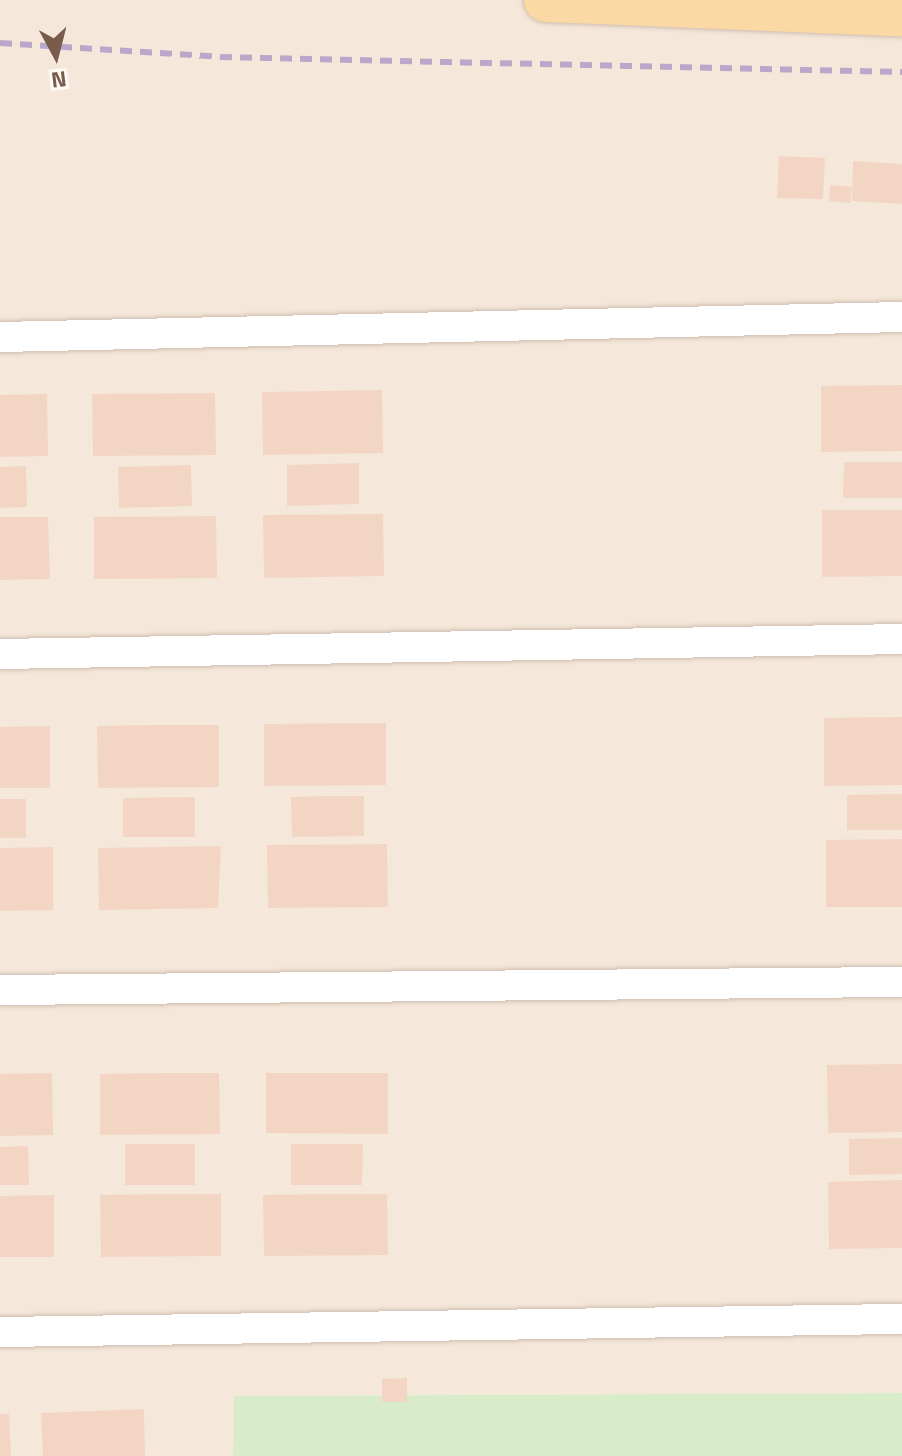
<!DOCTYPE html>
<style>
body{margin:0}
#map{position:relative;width:902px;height:1456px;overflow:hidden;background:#fdf6ec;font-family:"Titillium Web",sans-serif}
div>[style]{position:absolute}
.residential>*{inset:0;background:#f5e8da}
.green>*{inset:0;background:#d8ecc9}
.building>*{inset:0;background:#f3d5c3}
.roads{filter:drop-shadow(0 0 2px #d1beb0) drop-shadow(0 0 2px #d1beb0)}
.street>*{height:30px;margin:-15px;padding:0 15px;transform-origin:15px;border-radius:15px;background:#fff}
.primary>*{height:44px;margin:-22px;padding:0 22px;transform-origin:22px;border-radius:22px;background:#fbd9a5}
.rail>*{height:6px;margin-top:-3px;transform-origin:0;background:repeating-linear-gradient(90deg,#b9a8c9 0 12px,transparent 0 20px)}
span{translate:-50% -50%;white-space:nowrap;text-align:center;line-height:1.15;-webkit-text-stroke:8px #fffaf3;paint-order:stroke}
.north{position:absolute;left:16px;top:16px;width:80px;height:80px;-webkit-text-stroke:6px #fffaf3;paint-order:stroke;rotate:173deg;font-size:22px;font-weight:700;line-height:32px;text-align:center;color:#7a5c4d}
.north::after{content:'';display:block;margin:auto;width:28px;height:36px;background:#7a5c4d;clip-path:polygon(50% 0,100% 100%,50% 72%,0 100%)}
</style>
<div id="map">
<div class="residential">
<div style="clip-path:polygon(0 0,902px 0,902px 1393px,234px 1396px,233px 1456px,0 1456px)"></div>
</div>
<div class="green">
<div style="clip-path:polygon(902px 1393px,902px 1456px,233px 1456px,234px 1396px)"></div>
</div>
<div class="building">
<div style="clip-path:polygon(779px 156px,825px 158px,823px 199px,777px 198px)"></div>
<div style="clip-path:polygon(853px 161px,902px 164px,902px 204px,852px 201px)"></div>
<div style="clip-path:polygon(830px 185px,852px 187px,850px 203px,829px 201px)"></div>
<div style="clip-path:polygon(902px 385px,902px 451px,821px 452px,821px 386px)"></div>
<div style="clip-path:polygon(382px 390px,383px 453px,263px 455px,262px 392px)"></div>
<div style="clip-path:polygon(215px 393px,216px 455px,93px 456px,92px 394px)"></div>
<div style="clip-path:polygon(47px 394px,48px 456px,0 457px,0 395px)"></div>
<div style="clip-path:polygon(844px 462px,902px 462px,902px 498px,843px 498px)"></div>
<div style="clip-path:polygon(359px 463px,359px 504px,287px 506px,287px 465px)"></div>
<div style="clip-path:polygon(191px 465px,192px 506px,119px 508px,118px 467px)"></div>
<div style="clip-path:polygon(26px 466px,27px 507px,0 508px,0 467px)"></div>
<div style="clip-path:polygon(822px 510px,902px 510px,902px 576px,822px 577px)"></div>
<div style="clip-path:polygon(383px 514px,384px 576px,264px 578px,263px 515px)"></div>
<div style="clip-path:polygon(216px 516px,217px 578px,94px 579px,94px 517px)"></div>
<div style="clip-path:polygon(0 517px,48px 517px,50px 579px,0 580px)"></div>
<div style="clip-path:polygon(902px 717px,902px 785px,824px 786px,824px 718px)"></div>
<div style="clip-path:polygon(386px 723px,386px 785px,264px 786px,264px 724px)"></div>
<div style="clip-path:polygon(158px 725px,219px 725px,219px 787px,98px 788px,97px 726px)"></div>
<div style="clip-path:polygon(50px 726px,50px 788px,0 788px,0 727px)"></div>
<div style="clip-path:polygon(902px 794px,902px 830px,847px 830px,847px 795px)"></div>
<div style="clip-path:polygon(327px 796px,364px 796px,364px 836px,292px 837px,291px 797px)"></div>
<div style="clip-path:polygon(195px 797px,195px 837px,123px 837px,123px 798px)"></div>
<div style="clip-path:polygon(0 799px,26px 799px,26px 838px,0 838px)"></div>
<div style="clip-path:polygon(902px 839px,902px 907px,826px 907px,826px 840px)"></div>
<div style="clip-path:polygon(387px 844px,388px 907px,268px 908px,267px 845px)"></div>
<div style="clip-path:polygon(221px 846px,218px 908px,99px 910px,98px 848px)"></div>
<div style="clip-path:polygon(53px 847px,53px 910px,0 911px,0 848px)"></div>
<div style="clip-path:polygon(902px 1064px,902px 1132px,828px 1133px,827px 1065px)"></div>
<div style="clip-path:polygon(52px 1073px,53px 1135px,0 1136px,0 1074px)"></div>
<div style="clip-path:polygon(160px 1073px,219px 1073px,220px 1134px,100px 1135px,100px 1074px)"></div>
<div style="clip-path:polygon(266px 1073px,388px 1073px,388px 1134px,266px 1133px)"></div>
<div style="clip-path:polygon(902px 1138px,902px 1174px,849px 1175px,849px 1139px)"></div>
<div style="clip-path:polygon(125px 1144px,195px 1144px,195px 1185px,125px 1185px)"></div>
<div style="clip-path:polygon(291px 1144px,363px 1144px,362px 1185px,291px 1185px)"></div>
<div style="clip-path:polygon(28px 1146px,29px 1185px,0 1185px,0 1147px)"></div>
<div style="clip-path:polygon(902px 1180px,902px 1248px,829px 1249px,828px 1182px)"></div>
<div style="clip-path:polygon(161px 1194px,221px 1194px,221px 1256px,101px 1257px,100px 1195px)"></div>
<div style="clip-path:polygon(327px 1194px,387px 1194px,388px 1255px,264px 1256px,263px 1195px)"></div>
<div style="clip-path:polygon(54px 1195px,54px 1257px,0 1257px,0 1196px)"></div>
<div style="clip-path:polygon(407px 1378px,407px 1402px,382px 1402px,382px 1379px)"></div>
<div style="clip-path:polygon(144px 1409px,145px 1456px,43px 1456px,41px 1413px)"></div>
<div style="clip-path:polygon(0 1414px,9px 1414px,11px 1456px,0 1456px)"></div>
</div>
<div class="roads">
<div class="street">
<div style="left:0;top:337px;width:902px;rotate:-1.27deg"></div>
<div style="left:0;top:654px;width:902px;rotate:-0.95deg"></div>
<div style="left:0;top:990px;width:902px;rotate:-0.51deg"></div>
<div style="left:0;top:1332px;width:902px;rotate:-0.83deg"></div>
</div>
<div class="primary">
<div style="left:546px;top:0;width:356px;rotate:2.3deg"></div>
</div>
</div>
<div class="rail">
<div style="left:0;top:43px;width:220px;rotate:3.6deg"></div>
<div style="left:220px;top:57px;width:682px;rotate:1.26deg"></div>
</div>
<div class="north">N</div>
</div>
